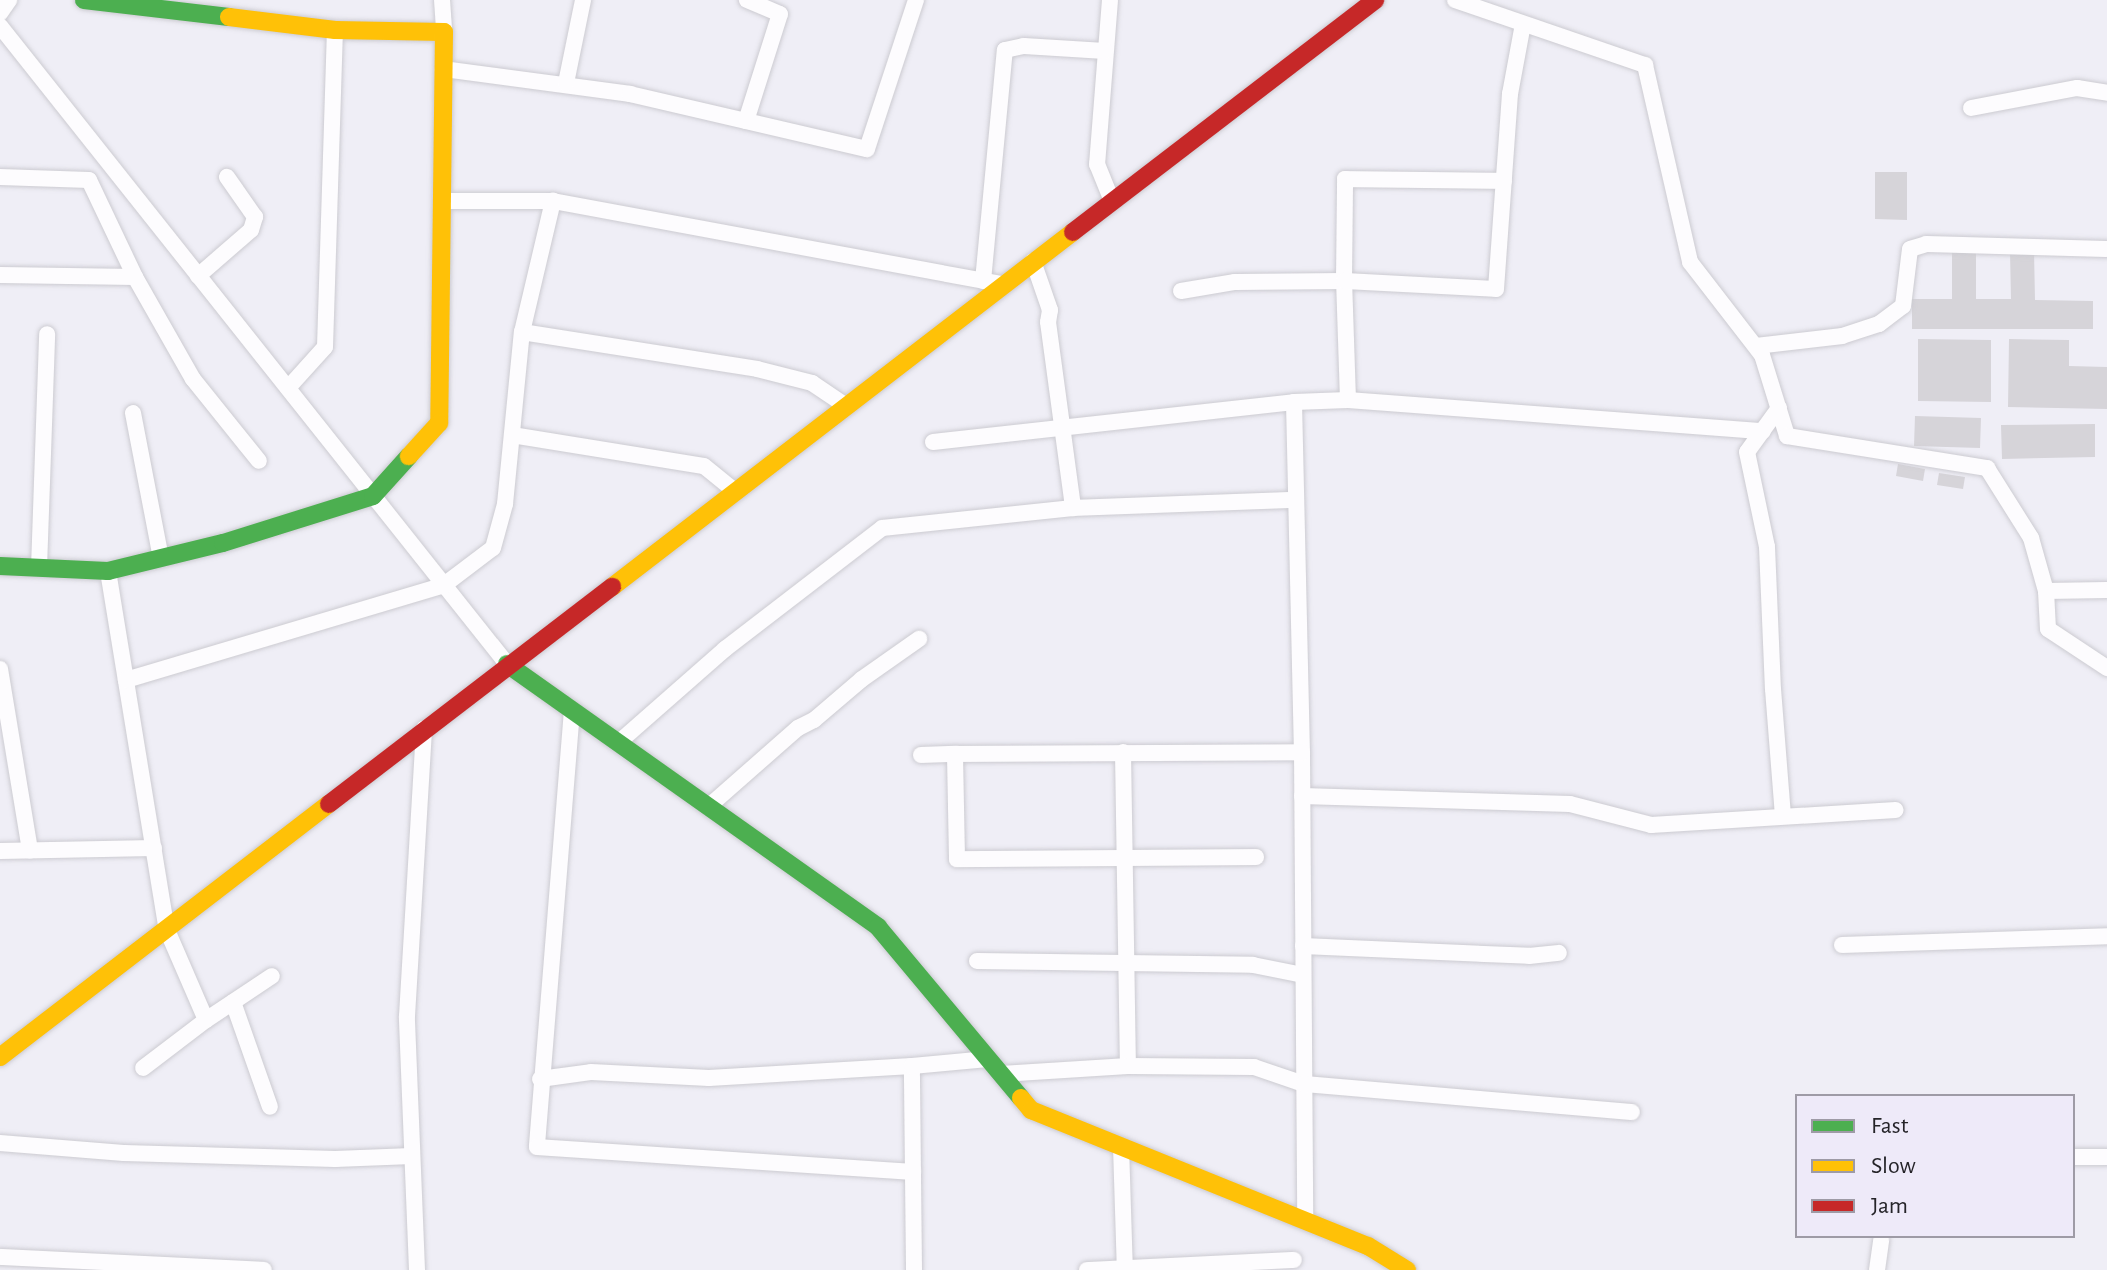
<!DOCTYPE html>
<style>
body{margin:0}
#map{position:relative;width:2107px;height:1270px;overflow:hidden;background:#efeef6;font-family:"Alegreya Sans",sans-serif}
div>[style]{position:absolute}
.building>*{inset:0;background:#d6d4d9}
.roads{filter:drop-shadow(0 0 2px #cccbd1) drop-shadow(0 0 2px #cccbd1)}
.street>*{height:16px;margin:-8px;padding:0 8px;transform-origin:8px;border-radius:8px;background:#fdfcfe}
.fast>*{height:18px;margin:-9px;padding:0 9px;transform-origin:9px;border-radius:9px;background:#4caf50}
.slow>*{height:18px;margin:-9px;padding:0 9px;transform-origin:9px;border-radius:9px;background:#ffc107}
.jam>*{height:18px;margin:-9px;padding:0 9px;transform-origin:9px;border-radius:9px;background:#c62828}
span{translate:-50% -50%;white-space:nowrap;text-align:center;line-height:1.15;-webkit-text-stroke:6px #eeeaf9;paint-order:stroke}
.legend{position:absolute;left:1795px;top:1094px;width:280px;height:144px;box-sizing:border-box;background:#eeeaf9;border:2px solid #9e9ba6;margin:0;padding:10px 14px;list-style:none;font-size:24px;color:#252429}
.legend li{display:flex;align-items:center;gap:16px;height:40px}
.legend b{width:40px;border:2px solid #9e9ba6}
</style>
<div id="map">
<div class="building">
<div style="clip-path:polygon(1875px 172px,1907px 172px,1907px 220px,1875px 219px)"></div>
<div style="clip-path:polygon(1952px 249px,1976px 249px,1976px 299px,2011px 299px,2010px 252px,2034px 251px,2035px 300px,2093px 301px,2093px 329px,1912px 329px,1912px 299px,1952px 299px)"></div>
<div style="clip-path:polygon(1918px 339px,1991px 340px,1991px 402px,1918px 401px)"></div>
<div style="clip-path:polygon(2009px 339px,2069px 340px,2069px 366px,2107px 367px,2107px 409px,2008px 407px)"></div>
<div style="clip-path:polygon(1915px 416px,1981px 418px,1980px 448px,1914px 446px)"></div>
<div style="clip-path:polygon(2095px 424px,2095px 457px,2002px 459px,2001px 425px)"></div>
<div style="clip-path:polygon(1898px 464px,1925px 469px,1923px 481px,1896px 476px)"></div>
<div style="clip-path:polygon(1939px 473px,1965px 477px,1963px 489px,1937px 485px)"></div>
</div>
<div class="roads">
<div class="street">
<div style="left:442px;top:0;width:32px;rotate:86deg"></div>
<div style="left:1110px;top:0;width:165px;rotate:94.5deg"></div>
<div style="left:1097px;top:164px;width:40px;rotate:68deg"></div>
<div style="left:1455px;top:0;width:201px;rotate:18.9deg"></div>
<div style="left:1645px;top:65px;width:202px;rotate:77.1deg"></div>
<div style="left:1690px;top:262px;width:118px;rotate:52.3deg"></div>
<div style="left:1762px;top:355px;width:85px;rotate:72.8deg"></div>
<div style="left:1787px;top:436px;width:203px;rotate:9.1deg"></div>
<div style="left:1987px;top:468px;width:83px;rotate:57.8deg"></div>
<div style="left:2031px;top:538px;width:55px;rotate:74.2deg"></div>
<div style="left:2046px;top:591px;width:38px;rotate:87deg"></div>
<div style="left:2048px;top:629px;width:71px;rotate:33.5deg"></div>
<div style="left:0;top:13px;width:16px;rotate:-55deg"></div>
<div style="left:0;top:26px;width:815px;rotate:51.53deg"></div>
<div style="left:443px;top:69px;width:189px;rotate:7.6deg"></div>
<div style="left:630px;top:94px;width:243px;rotate:13.1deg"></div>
<div style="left:867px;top:149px;width:157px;rotate:-71.8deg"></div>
<div style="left:566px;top:83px;width:85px;rotate:-78.4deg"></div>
<div style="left:1971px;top:108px;width:108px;rotate:-10.7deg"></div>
<div style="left:2077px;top:88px;width:30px;rotate:9deg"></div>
<div style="left:746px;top:121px;width:112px;rotate:-72.4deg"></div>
<div style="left:780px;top:14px;width:36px;rotate:-157deg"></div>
<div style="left:0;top:177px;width:89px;rotate:1.9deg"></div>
<div style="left:89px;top:180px;width:107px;rotate:64.6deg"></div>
<div style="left:135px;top:277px;width:117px;rotate:60.4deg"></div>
<div style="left:193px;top:379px;width:105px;rotate:51.2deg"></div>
<div style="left:441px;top:201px;width:112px"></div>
<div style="left:553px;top:201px;width:458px;rotate:10.5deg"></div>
<div style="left:1033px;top:261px;width:52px;rotate:70.9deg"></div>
<div style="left:1050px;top:310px;width:12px;rotate:99deg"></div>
<div style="left:1048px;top:322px;width:188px;rotate:82.3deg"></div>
<div style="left:1073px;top:508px;width:222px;rotate:-2.1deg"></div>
<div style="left:0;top:275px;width:135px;rotate:0.8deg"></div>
<div style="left:198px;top:276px;width:70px;rotate:-41deg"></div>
<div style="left:251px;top:230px;width:14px;rotate:-73deg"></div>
<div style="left:255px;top:217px;width:49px;rotate:-125deg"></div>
<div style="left:983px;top:281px;width:232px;rotate:-84.6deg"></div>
<div style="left:1005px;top:50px;width:19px;rotate:-12deg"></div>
<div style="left:1024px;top:46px;width:81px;rotate:3.5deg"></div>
<div style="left:1181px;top:291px;width:55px;rotate:-9.5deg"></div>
<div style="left:1235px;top:282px;width:109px;rotate:-0.5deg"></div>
<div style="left:1344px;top:281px;width:102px;rotate:-89.4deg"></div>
<div style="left:1345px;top:179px;width:159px;rotate:0.7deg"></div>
<div style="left:522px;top:332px;width:238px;rotate:8.9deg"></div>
<div style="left:757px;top:369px;width:57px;rotate:14.3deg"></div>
<div style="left:812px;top:383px;width:40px;rotate:34deg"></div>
<div style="left:1756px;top:346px;width:87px;rotate:-6.6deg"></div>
<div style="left:1842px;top:336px;width:39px;rotate:-18deg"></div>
<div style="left:1879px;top:324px;width:30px;rotate:-37deg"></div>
<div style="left:1903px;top:306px;width:57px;rotate:-83deg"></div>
<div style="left:1910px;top:249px;width:17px;rotate:-17deg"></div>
<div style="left:1926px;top:244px;width:181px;rotate:1.6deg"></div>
<div style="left:288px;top:388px;width:55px;rotate:-47.9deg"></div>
<div style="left:325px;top:347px;width:317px;rotate:-88.2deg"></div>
<div style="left:1348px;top:400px;width:416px;rotate:4.3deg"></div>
<div style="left:1294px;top:402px;width:350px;rotate:88.7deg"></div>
<div style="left:1302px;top:752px;width:468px;rotate:89.6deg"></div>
<div style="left:1779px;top:408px;width:54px;rotate:126deg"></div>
<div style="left:1747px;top:452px;width:97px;rotate:78.1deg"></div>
<div style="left:1767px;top:547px;width:142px;rotate:87.6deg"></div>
<div style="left:1773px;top:689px;width:126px;rotate:85.5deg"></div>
<div style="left:133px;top:413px;width:148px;rotate:79.1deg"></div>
<div style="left:512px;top:435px;width:194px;rotate:9.2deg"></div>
<div style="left:704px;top:466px;width:38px;rotate:39deg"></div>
<div style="left:933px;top:442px;width:363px;rotate:-6.3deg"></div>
<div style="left:1294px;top:402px;width:54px;rotate:-2.1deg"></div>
<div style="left:1348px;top:400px;width:119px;rotate:-91.9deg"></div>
<div style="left:1344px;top:281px;width:152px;rotate:3deg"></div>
<div style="left:1496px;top:289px;width:196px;rotate:-85.9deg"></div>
<div style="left:1510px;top:94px;width:71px;rotate:-79.5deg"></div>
<div style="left:39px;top:568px;width:234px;rotate:-88deg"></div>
<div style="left:108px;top:571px;width:364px;rotate:80.7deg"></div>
<div style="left:167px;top:930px;width:98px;rotate:66.6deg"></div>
<div style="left:206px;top:1020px;width:79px;rotate:142.7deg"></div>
<div style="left:2046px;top:591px;width:61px;rotate:-0.9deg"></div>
<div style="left:0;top:669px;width:184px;rotate:80.6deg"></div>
<div style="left:126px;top:680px;width:332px;rotate:-16.6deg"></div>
<div style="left:444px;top:585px;width:61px;rotate:-37.1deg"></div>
<div style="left:493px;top:548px;width:46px;rotate:-74.7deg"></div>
<div style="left:505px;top:504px;width:173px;rotate:-84.4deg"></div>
<div style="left:522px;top:332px;width:135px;rotate:-76.7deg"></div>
<div style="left:572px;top:710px;width:438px;rotate:94.6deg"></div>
<div style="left:537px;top:1147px;width:377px;rotate:3.8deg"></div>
<div style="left:618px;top:743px;width:142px;rotate:-41.3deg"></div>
<div style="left:725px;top:649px;width:198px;rotate:-37.6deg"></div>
<div style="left:882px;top:528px;width:192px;rotate:-6deg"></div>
<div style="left:1123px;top:752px;width:314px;rotate:89.1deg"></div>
<div style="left:921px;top:755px;width:34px;rotate:-2deg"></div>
<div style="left:1302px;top:796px;width:268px;rotate:1.7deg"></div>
<div style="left:1570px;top:804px;width:84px;rotate:14.5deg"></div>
<div style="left:1651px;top:825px;width:245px;rotate:-3.5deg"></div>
<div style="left:708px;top:807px;width:120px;rotate:-41.3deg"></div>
<div style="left:798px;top:728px;width:18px;rotate:-27deg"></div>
<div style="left:814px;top:720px;width:63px;rotate:-40.5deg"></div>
<div style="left:862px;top:679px;width:70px;rotate:-35.1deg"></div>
<div style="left:0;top:851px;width:154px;rotate:-1.1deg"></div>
<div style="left:1256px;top:857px;width:299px;rotate:179.6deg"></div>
<div style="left:957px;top:859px;width:105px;rotate:-91.1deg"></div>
<div style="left:955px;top:754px;width:347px;rotate:-0.3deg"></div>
<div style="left:1842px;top:945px;width:265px;rotate:-1.9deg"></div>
<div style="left:1303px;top:946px;width:226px;rotate:2.5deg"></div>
<div style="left:1529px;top:956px;width:30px;rotate:-6deg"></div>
<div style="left:977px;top:961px;width:276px;rotate:0.8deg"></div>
<div style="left:1253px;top:965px;width:51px;rotate:11.3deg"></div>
<div style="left:233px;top:1002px;width:111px;rotate:70.6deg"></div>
<div style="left:206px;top:1020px;width:79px;rotate:-33.7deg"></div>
<div style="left:1001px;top:1074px;width:127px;rotate:-3.6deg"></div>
<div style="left:1128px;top:1066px;width:126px;rotate:0.5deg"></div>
<div style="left:1254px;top:1067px;width:53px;rotate:18.8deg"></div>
<div style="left:1304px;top:1084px;width:329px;rotate:4.9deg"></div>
<div style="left:540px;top:1079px;width:51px;rotate:-7.8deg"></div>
<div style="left:591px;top:1072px;width:118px;rotate:2.9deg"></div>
<div style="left:709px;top:1078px;width:203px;rotate:-3.4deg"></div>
<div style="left:0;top:1143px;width:124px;rotate:4.6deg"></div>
<div style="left:124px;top:1153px;width:211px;rotate:1.6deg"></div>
<div style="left:335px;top:1159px;width:77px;rotate:-2.2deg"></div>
<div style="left:1121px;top:1146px;width:124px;rotate:88.2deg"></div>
<div style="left:2073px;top:1157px;width:34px"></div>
<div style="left:0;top:1257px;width:264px;rotate:2.8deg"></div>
<div style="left:417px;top:1270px;width:254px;rotate:-92.3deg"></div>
<div style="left:407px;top:1016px;width:288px;rotate:-86.6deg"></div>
<div style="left:914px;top:1270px;width:204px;rotate:-90.6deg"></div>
<div style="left:912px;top:1066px;width:76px;rotate:-5.3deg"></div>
<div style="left:1087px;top:1270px;width:207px;rotate:-2.8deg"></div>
<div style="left:1877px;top:1270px;width:30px;rotate:-82deg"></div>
</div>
<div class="fast">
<div style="left:84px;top:0;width:146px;rotate:6.7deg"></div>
<div style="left:0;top:566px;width:108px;rotate:2.7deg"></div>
<div style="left:108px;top:571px;width:118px;rotate:-13.7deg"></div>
<div style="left:223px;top:543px;width:157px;rotate:-17.4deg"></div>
<div style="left:373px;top:496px;width:54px;rotate:-48deg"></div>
<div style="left:507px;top:664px;width:455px;rotate:35.3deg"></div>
<div style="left:878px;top:927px;width:223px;rotate:50.1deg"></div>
</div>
<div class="slow">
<div style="left:229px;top:17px;width:107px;rotate:7deg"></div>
<div style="left:335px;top:30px;width:109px;rotate:1.1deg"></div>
<div style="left:444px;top:32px;width:391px;rotate:90.7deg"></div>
<div style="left:439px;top:423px;width:45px;rotate:132.3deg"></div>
<div style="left:612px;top:587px;width:582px;rotate:-37.6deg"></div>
<div style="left:0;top:1057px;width:415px;rotate:-37.6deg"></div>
<div style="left:1021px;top:1098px;width:16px;rotate:50deg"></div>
<div style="left:1031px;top:1110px;width:363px;rotate:22deg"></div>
<div style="left:1368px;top:1246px;width:46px;rotate:31.6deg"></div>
</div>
<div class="jam">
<div style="left:1073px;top:232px;width:381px;rotate:-37.5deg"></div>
<div style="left:329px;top:804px;width:357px;rotate:-37.5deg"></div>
</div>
</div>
<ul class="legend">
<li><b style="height:10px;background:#4caf50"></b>Fast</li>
<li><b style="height:10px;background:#ffc107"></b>Slow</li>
<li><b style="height:10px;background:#c62828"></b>Jam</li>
</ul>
</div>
